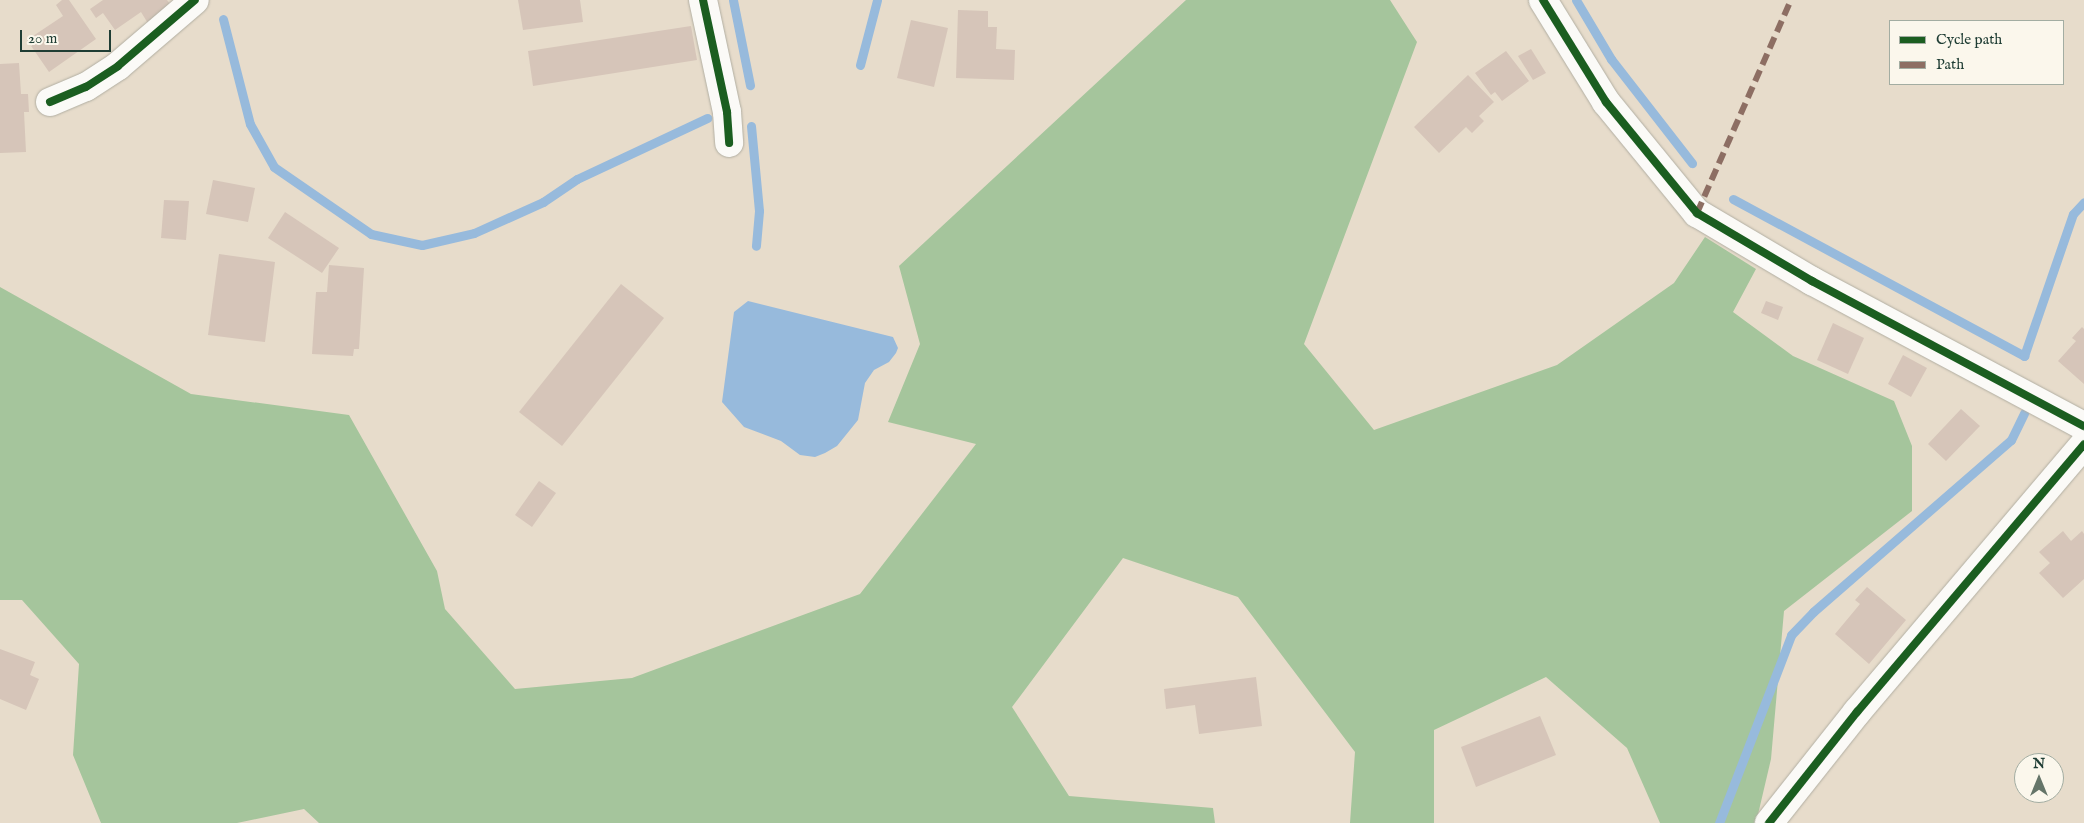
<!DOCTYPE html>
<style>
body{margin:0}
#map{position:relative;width:2084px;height:823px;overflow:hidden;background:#e7dccb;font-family:"IM FELL English",serif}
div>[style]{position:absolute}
.forest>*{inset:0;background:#a5c59c}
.water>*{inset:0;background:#97badc}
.stream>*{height:9px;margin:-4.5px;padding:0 4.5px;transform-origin:4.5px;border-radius:4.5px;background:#97badc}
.building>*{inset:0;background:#d6c5b9}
.roads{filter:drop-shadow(0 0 1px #b1aea2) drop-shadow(0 0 1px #b1aea2)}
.minor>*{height:28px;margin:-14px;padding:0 14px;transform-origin:14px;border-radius:14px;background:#fbfaf7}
.quiet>*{height:6px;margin-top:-3px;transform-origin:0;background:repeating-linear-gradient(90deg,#8d6e63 0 12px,transparent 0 18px)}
.cycleway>*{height:8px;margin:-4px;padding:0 4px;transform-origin:4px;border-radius:4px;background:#1b5e20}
span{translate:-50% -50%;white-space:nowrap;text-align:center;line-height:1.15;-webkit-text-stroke:4.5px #fbf7ec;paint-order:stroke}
.legend{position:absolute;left:1889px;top:20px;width:175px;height:65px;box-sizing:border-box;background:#fbf7ec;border:1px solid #a3ada2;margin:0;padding:6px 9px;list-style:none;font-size:15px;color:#1f3d34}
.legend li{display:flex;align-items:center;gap:10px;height:25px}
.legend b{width:25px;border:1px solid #a3ada2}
.north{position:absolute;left:2014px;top:753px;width:50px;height:50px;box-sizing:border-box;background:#fbf7ec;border:1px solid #a3ada2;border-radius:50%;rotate:0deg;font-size:14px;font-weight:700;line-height:20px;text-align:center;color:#1f3d34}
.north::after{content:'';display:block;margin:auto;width:18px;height:22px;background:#657569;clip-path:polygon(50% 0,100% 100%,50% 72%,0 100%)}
.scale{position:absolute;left:20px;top:30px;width:91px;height:22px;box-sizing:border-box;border:2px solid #1f3d34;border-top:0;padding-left:6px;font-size:15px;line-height:18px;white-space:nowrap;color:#1f3d34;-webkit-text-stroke:4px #fbf7ec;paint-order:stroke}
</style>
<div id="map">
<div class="forest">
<div style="clip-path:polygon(1186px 0,1390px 0,1417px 42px,1304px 344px,1374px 430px,1557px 365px,1674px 283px,1705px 237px,1756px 269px,1733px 312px,1793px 356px,1894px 401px,1912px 446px,1912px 511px,1784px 611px,1771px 759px,1756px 823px,1660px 823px,1627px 748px,1546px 677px,1434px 730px,1434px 823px,1350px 823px,1355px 752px,1238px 597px,1123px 558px,1012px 707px,1069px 796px,1213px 808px,1215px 823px,319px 823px,304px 809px,237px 823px,101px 823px,73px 755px,79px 664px,22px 600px,0 600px,0 287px,191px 394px,349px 415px,437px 571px,445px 609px,515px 689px,632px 678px,860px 594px,976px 444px,888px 422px,920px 344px,899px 266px)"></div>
</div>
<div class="water">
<div style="clip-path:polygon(748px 301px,893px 337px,898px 348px,896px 353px,889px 362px,874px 370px,865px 383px,858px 420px,837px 446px,825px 453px,815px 457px,800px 455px,781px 441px,744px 427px,722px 402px,734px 312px)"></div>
</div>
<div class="stream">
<div style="left:733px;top:0;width:87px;rotate:78.7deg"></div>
<div style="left:1576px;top:0;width:69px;rotate:59.3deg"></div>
<div style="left:1611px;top:59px;width:132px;rotate:52.1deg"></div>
<div style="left:223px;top:19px;width:108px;rotate:75.6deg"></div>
<div style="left:250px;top:124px;width:49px;rotate:60.8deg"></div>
<div style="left:274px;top:167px;width:118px;rotate:34.6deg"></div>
<div style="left:371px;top:234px;width:52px;rotate:12.2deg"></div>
<div style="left:422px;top:245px;width:53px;rotate:-13deg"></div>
<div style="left:474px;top:233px;width:76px;rotate:-24.2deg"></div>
<div style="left:543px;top:202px;width:41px;rotate:-34.1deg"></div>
<div style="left:577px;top:179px;width:144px;rotate:-25.1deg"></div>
<div style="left:860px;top:65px;width:67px;rotate:-75.3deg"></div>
<div style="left:751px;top:126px;width:85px;rotate:84.6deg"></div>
<div style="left:759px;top:211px;width:35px;rotate:95deg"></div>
<div style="left:1733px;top:199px;width:331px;rotate:28.3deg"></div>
<div style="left:2024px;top:356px;width:150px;rotate:-71deg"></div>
<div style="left:2073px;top:214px;width:16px;rotate:-47deg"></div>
<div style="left:1719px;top:823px;width:201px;rotate:-69deg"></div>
<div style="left:1791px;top:635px;width:32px;rotate:-46deg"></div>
<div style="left:1813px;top:612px;width:262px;rotate:-41deg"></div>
<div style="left:2011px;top:440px;width:30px;rotate:-64deg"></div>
</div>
<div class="building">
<div style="clip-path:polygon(62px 0,69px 0,96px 39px,49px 72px,27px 40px,63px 16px,56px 5px)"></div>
<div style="clip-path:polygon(103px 0,167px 0,173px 8px,149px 25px,141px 12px,115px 30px,103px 13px,96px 18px,90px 9px)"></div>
<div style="clip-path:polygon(518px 0,580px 0,583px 22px,523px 30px)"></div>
<div style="clip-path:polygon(958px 10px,988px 11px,988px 27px,997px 27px,996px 49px,1015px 50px,1014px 80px,956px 78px)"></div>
<div style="clip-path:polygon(911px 20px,948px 28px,934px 87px,897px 78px)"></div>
<div style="clip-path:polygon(691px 26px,697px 60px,533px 86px,528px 51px)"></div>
<div style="clip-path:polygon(1531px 49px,1546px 73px,1533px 80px,1518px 56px)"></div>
<div style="clip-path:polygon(1506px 51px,1529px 81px,1502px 101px,1495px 92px,1491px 95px,1475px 73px)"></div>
<div style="clip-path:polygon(19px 63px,21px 94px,28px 94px,29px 112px,24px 112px,26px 152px,0 153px,0 64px)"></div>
<div style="clip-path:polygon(1468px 75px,1494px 102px,1479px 116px,1484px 121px,1472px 133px,1466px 127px,1439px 153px,1414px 127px)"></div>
<div style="clip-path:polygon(213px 180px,255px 188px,248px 222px,206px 214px)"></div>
<div style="clip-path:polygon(164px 200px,189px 201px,186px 240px,161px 238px)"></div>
<div style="clip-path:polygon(285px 212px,339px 248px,322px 273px,268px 238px)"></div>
<div style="clip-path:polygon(219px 254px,275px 262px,265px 342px,208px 335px)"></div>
<div style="clip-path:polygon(329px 265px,364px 268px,359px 349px,354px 349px,353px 356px,312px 354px,316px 292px,327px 292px)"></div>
<div style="clip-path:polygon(621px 284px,664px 318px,562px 446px,519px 412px)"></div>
<div style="clip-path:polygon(1766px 301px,1783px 307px,1778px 320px,1761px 313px)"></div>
<div style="clip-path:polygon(1833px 323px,1864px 338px,1848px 374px,1817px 360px)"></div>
<div style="clip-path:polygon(2082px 327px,2084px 329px,2084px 384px,2058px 361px,2076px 341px,2072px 338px)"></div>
<div style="clip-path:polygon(1903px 355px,1927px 368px,1911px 397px,1888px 384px)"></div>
<div style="clip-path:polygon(1961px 409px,1980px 426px,1946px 461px,1928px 444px)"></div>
<div style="clip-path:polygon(539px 481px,556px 493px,532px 527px,515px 515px)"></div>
<div style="clip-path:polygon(2063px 531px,2071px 541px,2082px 531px,2084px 534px,2084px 579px,2063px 598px,2039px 573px,2050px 563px,2039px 552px)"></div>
<div style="clip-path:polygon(1867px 587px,1906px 620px,1869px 664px,1835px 634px,1860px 604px,1855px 600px)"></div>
<div style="clip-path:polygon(0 649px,35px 662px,30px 675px,39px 679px,26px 710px,0 699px)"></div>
<div style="clip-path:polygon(1256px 677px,1262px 726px,1199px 734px,1195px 705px,1166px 709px,1164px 689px)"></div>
<div style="clip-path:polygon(1540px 716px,1556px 755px,1476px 787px,1461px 747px)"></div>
</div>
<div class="roads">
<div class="minor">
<div style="left:703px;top:0;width:115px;rotate:77.9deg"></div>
<div style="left:727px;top:112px;width:31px;rotate:86deg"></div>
<div style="left:1543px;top:0;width:120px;rotate:58.3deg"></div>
<div style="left:1606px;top:102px;width:144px;rotate:50.7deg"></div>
<div style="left:1697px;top:213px;width:134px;rotate:30.6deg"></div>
<div style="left:1812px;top:281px;width:308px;rotate:28.1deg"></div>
<div style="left:50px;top:102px;width:39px;rotate:-23deg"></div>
<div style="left:86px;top:87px;width:38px;rotate:-33deg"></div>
<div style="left:118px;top:66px;width:101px;rotate:-40.6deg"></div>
<div style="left:1769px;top:823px;width:142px;rotate:-51.6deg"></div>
<div style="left:1857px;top:712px;width:351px;rotate:-49.7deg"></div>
</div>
</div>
<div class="quiet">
<div style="left:1697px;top:213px;width:233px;rotate:-66.2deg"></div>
</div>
<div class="cycleway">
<div style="left:703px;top:0;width:115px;rotate:77.9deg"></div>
<div style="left:727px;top:112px;width:31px;rotate:86deg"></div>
<div style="left:1543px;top:0;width:120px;rotate:58.3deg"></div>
<div style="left:1606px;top:102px;width:144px;rotate:50.7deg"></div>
<div style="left:1697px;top:213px;width:134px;rotate:30.6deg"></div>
<div style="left:1812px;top:281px;width:308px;rotate:28.1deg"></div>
<div style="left:50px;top:102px;width:39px;rotate:-23deg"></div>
<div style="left:86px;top:87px;width:38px;rotate:-33deg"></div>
<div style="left:118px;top:66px;width:101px;rotate:-40.6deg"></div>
<div style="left:1769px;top:823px;width:142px;rotate:-51.6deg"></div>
<div style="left:1857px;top:712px;width:351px;rotate:-49.7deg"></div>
</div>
<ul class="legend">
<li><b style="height:6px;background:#1b5e20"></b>Cycle path</li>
<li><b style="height:6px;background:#8d6e63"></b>Path</li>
</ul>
<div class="north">N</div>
<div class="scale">20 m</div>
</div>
